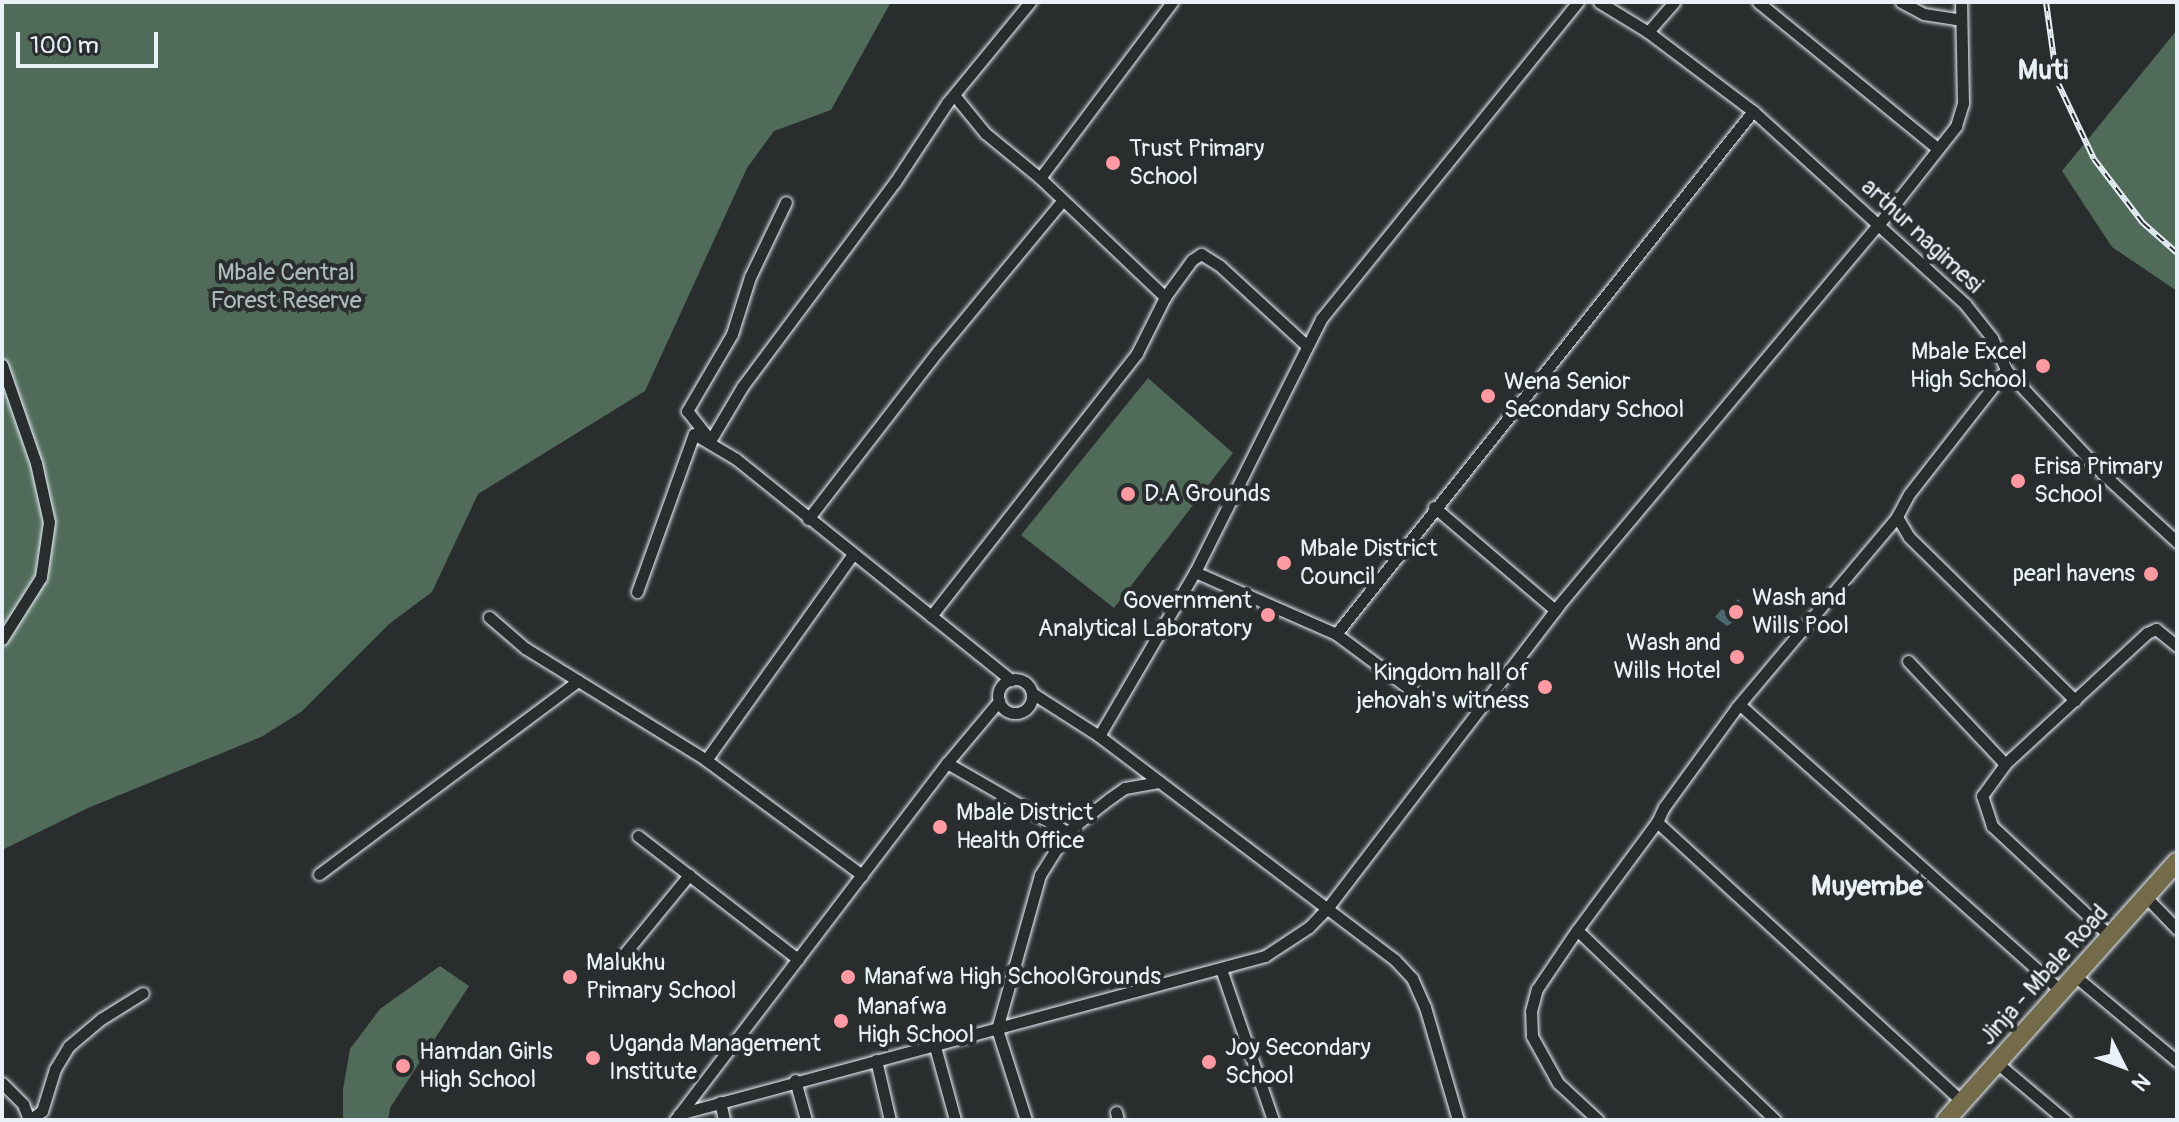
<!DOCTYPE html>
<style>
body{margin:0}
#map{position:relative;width:2179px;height:1122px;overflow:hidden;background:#2a2d2e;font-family:Pangolin,sans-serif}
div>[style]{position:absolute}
.green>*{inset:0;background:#506b5a}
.water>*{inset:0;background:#4b686e}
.roads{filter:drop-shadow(0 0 2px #e8f1f8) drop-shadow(0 0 2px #e8f1f8)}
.street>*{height:11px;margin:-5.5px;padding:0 5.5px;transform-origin:5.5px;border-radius:5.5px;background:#2a2d2e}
.street>.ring{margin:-5.5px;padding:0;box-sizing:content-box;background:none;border:11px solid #2a2d2e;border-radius:50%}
.primary>*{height:18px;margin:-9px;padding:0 9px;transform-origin:9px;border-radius:9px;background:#746b4b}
.rail>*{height:6px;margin-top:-3px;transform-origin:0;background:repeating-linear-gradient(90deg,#2a2d2e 0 9px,#e8f1f8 0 18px);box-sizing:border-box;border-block:2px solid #e8f1f8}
.dots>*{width:22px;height:22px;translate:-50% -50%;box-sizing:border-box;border:4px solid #2a2d2e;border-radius:50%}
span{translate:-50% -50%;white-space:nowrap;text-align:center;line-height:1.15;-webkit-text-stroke:8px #2a2d2e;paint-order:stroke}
.poi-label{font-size:24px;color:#e8f1f8}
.left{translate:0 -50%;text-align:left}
.right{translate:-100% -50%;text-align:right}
.street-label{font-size:24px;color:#e8f1f8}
.park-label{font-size:24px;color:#abbbb9}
.quarter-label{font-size:28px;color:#e8f1f8;font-weight:700}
.frame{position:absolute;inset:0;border:4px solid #e8f1f8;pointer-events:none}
.north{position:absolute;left:2083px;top:1026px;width:80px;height:80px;-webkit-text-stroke:6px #2a2d2e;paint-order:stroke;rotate:132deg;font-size:22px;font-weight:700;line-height:32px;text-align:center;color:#e8f1f8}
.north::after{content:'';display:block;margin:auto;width:28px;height:36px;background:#e8f1f8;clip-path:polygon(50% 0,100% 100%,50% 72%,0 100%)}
.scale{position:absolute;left:16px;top:32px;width:142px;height:36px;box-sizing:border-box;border:4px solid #e8f1f8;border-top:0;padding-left:10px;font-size:24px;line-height:28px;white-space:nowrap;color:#e8f1f8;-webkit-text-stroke:6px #2a2d2e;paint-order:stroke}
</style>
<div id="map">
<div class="green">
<div style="clip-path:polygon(2px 2px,891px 2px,831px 110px,774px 131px,747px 168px,645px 391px,478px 494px,432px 592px,389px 624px,301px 712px,261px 737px,88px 808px,2px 850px)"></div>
<div style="clip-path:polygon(2177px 30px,2177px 291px,2112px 247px,2062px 171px)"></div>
<div style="clip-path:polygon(1148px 378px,1233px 453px,1114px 608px,1021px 535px)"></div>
<div style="clip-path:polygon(440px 966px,469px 986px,390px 1108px,388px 1120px,343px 1120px,343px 1089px,350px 1049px,380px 1009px)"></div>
</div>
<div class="water">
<div style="clip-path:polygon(1738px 599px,1745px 606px,1746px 614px,1727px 626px,1715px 617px,1722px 609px,1726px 612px)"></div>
</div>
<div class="roads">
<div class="street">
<div style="left:1599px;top:2px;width:57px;rotate:31.5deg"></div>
<div style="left:1648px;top:32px;width:131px;rotate:37deg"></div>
<div style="left:1753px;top:111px;width:287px;rotate:42.3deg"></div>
<div style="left:1965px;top:304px;width:43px;rotate:51.5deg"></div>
<div style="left:1992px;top:338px;width:35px;rotate:66deg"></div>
<div style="left:2006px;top:370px;width:142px;rotate:47deg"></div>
<div style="left:2103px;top:474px;width:100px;rotate:42.6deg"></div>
<div style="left:1758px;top:2px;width:232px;rotate:39.2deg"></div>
<div style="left:1901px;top:2px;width:26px;rotate:28deg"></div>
<div style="left:1924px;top:14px;width:37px;rotate:9deg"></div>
<div style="left:1648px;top:32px;width:40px;rotate:-49deg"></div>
<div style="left:954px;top:95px;width:49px;rotate:50.8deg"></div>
<div style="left:985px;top:133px;width:71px;rotate:39.3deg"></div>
<div style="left:1040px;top:178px;width:173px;rotate:43.6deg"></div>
<div style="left:1165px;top:297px;width:46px;rotate:-53.9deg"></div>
<div style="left:1192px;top:260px;width:11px;rotate:-34deg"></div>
<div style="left:1201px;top:254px;width:22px;rotate:32deg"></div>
<div style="left:1220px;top:266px;width:117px;rotate:42.6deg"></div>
<div style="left:1040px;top:178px;width:220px;rotate:-53.1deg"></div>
<div style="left:2px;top:365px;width:104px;rotate:70.9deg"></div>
<div style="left:36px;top:463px;width:60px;rotate:77.6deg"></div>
<div style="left:49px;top:522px;width:56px;rotate:98.3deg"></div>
<div style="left:41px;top:577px;width:73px;rotate:122.2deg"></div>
<div style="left:2006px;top:370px;width:157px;rotate:128deg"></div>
<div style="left:1909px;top:494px;width:26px;rotate:118deg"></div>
<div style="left:1897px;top:517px;width:23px;rotate:59deg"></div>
<div style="left:1909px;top:537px;width:233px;rotate:44.5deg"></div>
<div style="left:710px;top:440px;width:37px;rotate:-128deg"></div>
<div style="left:687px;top:411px;width:89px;rotate:-59.7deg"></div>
<div style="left:732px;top:334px;width:60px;rotate:-72.5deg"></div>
<div style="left:750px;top:277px;width:83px;rotate:-64.4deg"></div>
<div style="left:710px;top:441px;width:63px;rotate:-59.3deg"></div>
<div style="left:742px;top:387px;width:256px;rotate:-53.3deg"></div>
<div style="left:895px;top:182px;width:95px;rotate:-56.6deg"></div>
<div style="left:947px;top:103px;width:131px;rotate:-50.6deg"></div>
<div style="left:1434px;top:507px;width:159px;rotate:40.4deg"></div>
<div style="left:1897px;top:517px;width:248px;rotate:130.1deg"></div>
<div style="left:1737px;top:707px;width:124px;rotate:126.1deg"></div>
<div style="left:1664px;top:807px;width:17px;rotate:115deg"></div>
<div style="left:1657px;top:822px;width:413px;rotate:42.5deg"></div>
<div style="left:808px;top:519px;width:212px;rotate:-52.3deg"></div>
<div style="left:938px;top:351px;width:195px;rotate:-50.4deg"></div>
<div style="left:1195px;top:572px;width:154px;rotate:23.7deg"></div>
<div style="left:1336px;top:634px;width:111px;rotate:36.6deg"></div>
<div style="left:637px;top:592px;width:168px;rotate:-70.2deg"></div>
<div style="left:694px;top:434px;width:49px;rotate:30.8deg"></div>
<div style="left:736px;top:459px;width:353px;rotate:38.8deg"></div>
<div style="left:931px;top:616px;width:334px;rotate:-51.9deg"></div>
<div style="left:1137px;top:353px;width:63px;rotate:-63.4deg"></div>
<div style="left:489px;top:617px;width:48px;rotate:40.7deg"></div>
<div style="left:525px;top:648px;width:213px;rotate:31.7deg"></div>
<div style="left:706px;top:760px;width:194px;rotate:36.4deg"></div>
<div style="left:1336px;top:634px;width:669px;rotate:-51.43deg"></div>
<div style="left:1908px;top:661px;width:141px;rotate:46.7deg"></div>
<div class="ring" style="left:998px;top:679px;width:23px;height:23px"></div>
<div style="left:1032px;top:693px;width:80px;rotate:32.7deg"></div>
<div style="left:1099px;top:736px;width:371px;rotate:37.1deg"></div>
<div style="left:1395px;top:960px;width:25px;rotate:47deg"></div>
<div style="left:1412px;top:978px;width:32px;rotate:66deg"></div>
<div style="left:1425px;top:1007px;width:118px;rotate:73.7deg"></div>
<div style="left:1740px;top:705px;width:431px;rotate:41.7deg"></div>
<div style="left:1099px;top:736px;width:190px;rotate:-59.7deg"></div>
<div style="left:1195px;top:572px;width:283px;rotate:-63.5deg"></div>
<div style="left:1321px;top:319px;width:408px;rotate:-51deg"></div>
<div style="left:706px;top:760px;width:252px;rotate:-54.5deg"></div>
<div style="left:947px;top:763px;width:138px;rotate:29.9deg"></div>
<div style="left:638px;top:836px;width:202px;rotate:37.6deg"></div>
<div style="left:319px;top:874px;width:323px;rotate:-36.7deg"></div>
<div style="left:2147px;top:898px;width:43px;rotate:45.9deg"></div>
<div style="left:1577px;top:930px;width:274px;rotate:43.8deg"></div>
<div style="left:2111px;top:937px;width:163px;rotate:-137deg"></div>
<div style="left:1992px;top:826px;width:32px;rotate:-108deg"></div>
<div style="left:1982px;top:796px;width:39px;rotate:-54deg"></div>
<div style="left:2005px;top:764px;width:193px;rotate:-42.7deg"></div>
<div style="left:2147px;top:633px;width:10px;rotate:-24deg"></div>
<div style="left:2156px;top:629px;width:27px;rotate:39deg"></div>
<div style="left:620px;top:959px;width:109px;rotate:-50.6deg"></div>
<div style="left:1221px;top:969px;width:160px;rotate:71deg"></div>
<div style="left:2075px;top:976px;width:133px;rotate:39.8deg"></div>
<div style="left:934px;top:1043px;width:80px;rotate:74.7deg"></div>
<div style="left:876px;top:1060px;width:62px;rotate:76.9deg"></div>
<div style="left:1997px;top:1063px;width:89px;rotate:40deg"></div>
<div style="left:795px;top:1080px;width:41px;rotate:74.6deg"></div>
<div style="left:2px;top:1083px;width:30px;rotate:45deg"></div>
<div style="left:23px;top:1104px;width:17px;rotate:69deg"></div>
<div style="left:720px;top:1102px;width:18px;rotate:77deg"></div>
<div style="left:1116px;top:1112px;width:8px;rotate:76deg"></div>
<div style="left:679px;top:1114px;width:607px;rotate:-15.09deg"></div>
<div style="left:1265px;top:956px;width:53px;rotate:-33.4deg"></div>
<div style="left:1309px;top:927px;width:29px;rotate:-46deg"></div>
<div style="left:1329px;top:906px;width:377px;rotate:-52.6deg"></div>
<div style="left:1558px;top:606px;width:499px;rotate:-50deg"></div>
<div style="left:1879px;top:224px;width:125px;rotate:-51.8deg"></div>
<div style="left:1956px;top:126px;width:24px;rotate:-73deg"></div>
<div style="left:1963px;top:103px;width:101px;rotate:-91.1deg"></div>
<div style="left:30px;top:1120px;width:15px;rotate:-37deg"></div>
<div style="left:42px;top:1111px;width:44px;rotate:-72.8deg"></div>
<div style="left:55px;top:1069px;width:27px;rotate:-59deg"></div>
<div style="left:69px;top:1046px;width:42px;rotate:-40.2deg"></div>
<div style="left:101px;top:1019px;width:49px;rotate:-31.8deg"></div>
<div style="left:675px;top:1120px;width:449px;rotate:-52.7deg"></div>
<div style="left:947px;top:763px;width:81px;rotate:-50deg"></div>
<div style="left:1026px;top:1120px;width:96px;rotate:-107.7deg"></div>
<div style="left:997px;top:1029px;width:160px;rotate:-74.4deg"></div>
<div style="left:1040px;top:875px;width:51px;rotate:-57.9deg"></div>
<div style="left:1067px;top:832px;width:53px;rotate:-38.2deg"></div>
<div style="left:1109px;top:799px;width:19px;rotate:-35deg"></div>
<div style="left:1125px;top:788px;width:35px;rotate:-10deg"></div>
<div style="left:1598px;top:1120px;width:54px;rotate:-137.2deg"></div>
<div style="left:1558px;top:1083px;width:54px;rotate:-119deg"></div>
<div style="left:1532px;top:1036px;width:25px;rotate:-92deg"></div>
<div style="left:1531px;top:1011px;width:23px;rotate:-75deg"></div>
<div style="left:1537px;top:989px;width:71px;rotate:-55.9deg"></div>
<div style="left:1577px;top:930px;width:134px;rotate:-53.5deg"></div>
</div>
<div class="primary">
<div style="left:1946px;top:1120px;width:346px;rotate:-48.2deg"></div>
</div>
</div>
<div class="rail">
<div style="left:2046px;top:2px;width:80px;rotate:82.1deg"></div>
<div style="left:2057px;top:81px;width:86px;rotate:64.6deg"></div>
<div style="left:2094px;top:159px;width:81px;rotate:52.6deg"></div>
<div style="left:2143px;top:223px;width:45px;rotate:41.4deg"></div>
</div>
<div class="dots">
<div style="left:1113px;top:163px;background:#ff9aa2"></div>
<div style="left:2043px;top:366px;background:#ff9aa2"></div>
<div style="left:1488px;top:396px;background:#ff9aa2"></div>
<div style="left:2018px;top:481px;background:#ff9aa2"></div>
<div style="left:1128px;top:494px;background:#ff9aa2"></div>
<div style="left:1284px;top:563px;background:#ff9aa2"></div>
<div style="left:2151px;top:574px;background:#ff9aa2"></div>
<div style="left:1736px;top:612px;background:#ff9aa2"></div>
<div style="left:1268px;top:615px;background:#ff9aa2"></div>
<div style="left:1737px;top:657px;background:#ff9aa2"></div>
<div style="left:1545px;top:687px;background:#ff9aa2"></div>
<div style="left:940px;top:827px;background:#ff9aa2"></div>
<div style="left:570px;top:977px;background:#ff9aa2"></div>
<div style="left:848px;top:977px;background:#ff9aa2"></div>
<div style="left:841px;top:1021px;background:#ff9aa2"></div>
<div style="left:593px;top:1058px;background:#ff9aa2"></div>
<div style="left:1209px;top:1062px;background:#ff9aa2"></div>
<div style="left:403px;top:1066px;background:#ff9aa2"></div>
</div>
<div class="poi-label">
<span class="left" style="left:1129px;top:163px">Trust Primary<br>School</span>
<span class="right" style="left:2027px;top:366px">Mbale Excel<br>High School</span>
<span class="left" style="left:1504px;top:396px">Wena Senior<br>Secondary School</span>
<span class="left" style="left:2034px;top:481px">Erisa Primary<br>School</span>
<span class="left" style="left:1144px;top:494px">D.A Grounds</span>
<span class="left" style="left:1300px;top:563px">Mbale District<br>Council</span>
<span class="right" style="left:2135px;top:574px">pearl havens</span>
<span class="left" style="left:1752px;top:612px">Wash and<br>Wills Pool</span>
<span class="right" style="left:1252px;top:615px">Government<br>Analytical Laboratory</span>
<span class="right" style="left:1721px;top:657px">Wash and<br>Wills Hotel</span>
<span class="right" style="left:1529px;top:687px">Kingdom hall of<br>jehovah's witness</span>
<span class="left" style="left:956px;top:827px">Mbale District<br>Health Office</span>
<span class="left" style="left:586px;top:977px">Malukhu<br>Primary School</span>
<span class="left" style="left:864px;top:977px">Manafwa High SchoolGrounds</span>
<span class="left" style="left:857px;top:1021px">Manafwa<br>High School</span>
<span class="left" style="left:609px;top:1058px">Uganda Management<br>Institute</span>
<span class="left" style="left:1225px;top:1062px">Joy Secondary<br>School</span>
<span class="left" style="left:419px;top:1066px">Hamdan Girls<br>High School</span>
</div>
<div class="street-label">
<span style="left:1922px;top:236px;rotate:43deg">arthur nagimesi</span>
<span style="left:2044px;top:975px;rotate:-48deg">Jinja - Mbale Road</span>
</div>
<div class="park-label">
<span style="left:286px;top:287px">Mbale Central<br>Forest Reserve</span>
</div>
<div class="quarter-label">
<span style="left:2043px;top:71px">Muti</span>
<span style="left:1867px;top:887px">Muyembe</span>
</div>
<div class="frame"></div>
<div class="north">N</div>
<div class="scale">100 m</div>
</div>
